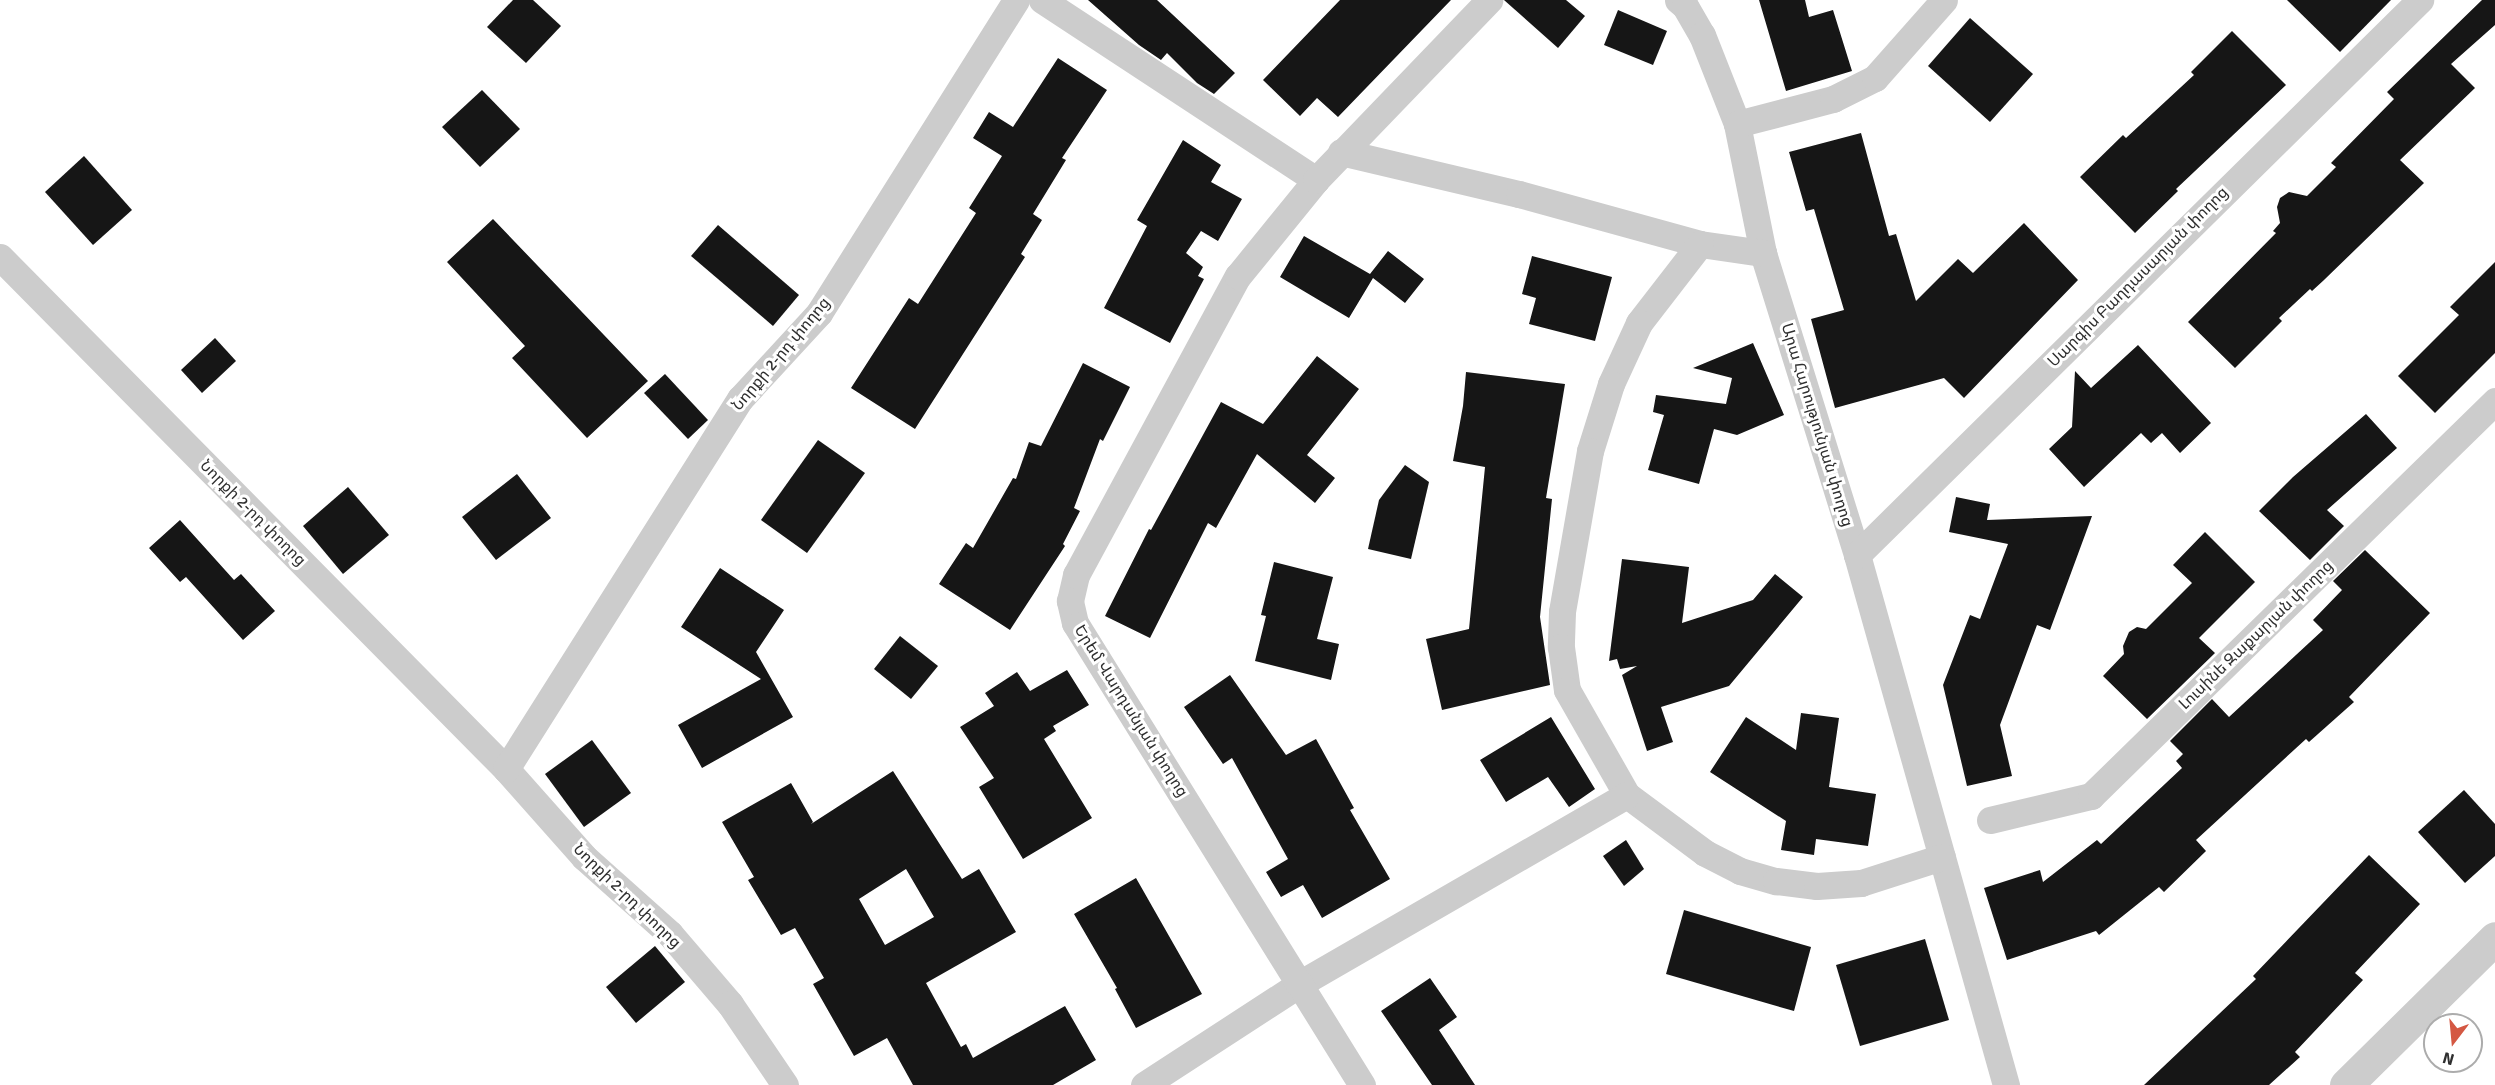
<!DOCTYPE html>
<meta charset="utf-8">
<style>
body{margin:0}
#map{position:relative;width:2495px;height:1085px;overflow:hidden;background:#fff;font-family:Signika,"Noto Sans Armenian",sans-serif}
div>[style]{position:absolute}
.building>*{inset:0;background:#161616}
.minor>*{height:27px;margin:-13.5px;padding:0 13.5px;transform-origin:13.5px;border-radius:13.5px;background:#ccc}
.tertiary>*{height:33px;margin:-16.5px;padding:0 16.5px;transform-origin:16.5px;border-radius:16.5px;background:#ccc}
span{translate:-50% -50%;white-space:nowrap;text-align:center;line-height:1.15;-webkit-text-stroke:6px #fff;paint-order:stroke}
.street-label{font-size:16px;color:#2f2f2f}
.north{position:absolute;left:2423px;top:1013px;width:60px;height:60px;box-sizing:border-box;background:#fff;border:2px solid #acacac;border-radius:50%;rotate:196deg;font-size:16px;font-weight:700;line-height:24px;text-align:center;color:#2f2f2f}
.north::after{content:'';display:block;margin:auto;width:21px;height:27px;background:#d45843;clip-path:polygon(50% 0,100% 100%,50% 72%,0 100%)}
</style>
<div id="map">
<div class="building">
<div style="clip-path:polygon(513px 0,533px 0,561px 26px,526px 63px,487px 27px)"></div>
<div style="clip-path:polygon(1088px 0,1157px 0,1235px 73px,1214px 94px,1197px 83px,1167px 53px,1161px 60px,1139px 45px)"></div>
<div style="clip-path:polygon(1340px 0,1451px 0,1338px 117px,1317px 98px,1300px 116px,1263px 80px)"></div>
<div style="clip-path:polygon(1504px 0,1566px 0,1585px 16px,1558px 48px)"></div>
<div style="clip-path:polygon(1759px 0,1805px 0,1809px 17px,1833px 10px,1852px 71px,1786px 91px)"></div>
<div style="clip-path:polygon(2287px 0,2391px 0,2340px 52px)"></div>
<div style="clip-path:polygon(2482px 0,2495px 0,2495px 25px,2451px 64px,2475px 88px,2400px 160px,2424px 183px,2324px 280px,2312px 291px,2310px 289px,2279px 318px,2282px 321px,2235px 368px,2188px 322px,2276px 233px,2273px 231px,2280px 223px,2277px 207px,2280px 198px,2289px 192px,2307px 196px,2336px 167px,2331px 163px,2394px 99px,2387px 92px)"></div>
<div style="clip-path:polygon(1618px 10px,1667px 31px,1653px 65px,1604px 45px)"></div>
<div style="clip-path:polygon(1970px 18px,2033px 74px,1990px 122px,1928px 66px)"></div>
<div style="clip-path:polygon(2232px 31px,2286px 85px,2176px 189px,2178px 191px,2135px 233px,2080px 177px,2123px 135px,2126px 138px,2194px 75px,2191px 72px)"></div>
<div style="clip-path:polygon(1058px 58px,1107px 90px,1062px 158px,1066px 160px,1033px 214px,1042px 220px,1021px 254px,1025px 257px,915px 429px,851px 388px,909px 298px,918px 304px,976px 213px,969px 208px,1002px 156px,973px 138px,989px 112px,1013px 127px)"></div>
<div style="clip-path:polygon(482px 90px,520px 129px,480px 167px,442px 127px)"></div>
<div style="clip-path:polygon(1861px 133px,1889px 236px,1896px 234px,1916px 301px,1958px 259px,1973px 273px,2024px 223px,2078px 280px,1964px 398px,1944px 378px,1835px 408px,1811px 319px,1844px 310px,1814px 209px,1806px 211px,1789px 152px)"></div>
<div style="clip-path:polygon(1183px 140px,1221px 165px,1211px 182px,1242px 199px,1218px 241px,1201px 231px,1186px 253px,1203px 267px,1198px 276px,1204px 279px,1170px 343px,1104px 308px,1147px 226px,1137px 220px)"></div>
<div style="clip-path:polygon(84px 156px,132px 210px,93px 245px,45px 192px)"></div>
<div style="clip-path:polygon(493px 219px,648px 381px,587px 438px,512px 358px,525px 346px,447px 262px)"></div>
<div style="clip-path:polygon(718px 225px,799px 295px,773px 326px,691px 256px)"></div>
<div style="clip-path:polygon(1304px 236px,1370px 274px,1388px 251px,1424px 279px,1405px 303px,1373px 278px,1349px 318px,1280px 277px)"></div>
<div style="clip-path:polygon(1532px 256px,1612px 277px,1595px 341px,1529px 324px,1536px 298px,1522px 294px)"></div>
<div style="clip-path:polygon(2495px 262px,2495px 353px,2435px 413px,2398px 376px,2459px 315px,2450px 307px)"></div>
<div style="clip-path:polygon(215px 338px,236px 361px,202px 393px,181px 370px)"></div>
<div style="clip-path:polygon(1753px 343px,1784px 415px,1737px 435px,1714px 429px,1699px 484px,1648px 470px,1664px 415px,1653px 412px,1656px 395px,1726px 404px,1732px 378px,1693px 368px)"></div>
<div style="clip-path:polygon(2138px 345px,2211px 423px,2180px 453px,2162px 433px,2151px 443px,2141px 433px,2084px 487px,2049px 449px,2072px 427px,2075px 371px,2091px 388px)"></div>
<div style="clip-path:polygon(1317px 356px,1359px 389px,1307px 455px,1335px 478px,1315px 503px,1257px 454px,1216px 528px,1208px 523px,1150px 638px,1105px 616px,1149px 529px,1151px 530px,1221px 402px,1263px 424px)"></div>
<div style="clip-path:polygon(1083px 363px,1130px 387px,1103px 441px,1100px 439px,1074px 508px,1080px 511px,1063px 544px,1065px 546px,1010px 630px,939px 584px,966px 543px,973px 548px,1013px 478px,1016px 479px,1029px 442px,1041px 446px)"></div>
<div style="clip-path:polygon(1466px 372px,1565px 384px,1546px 498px,1552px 499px,1540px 617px,1550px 685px,1442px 710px,1426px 639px,1469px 629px,1485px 467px,1453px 461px,1463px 406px)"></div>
<div style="clip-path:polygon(665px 374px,708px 420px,688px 439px,644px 393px)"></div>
<div style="clip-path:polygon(2366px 414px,2397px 448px,2327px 510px,2344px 526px,2310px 560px,2259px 511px,2293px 477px)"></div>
<div style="clip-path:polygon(818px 440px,865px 473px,807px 553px,761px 520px)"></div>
<div style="clip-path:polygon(1405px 465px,1429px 482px,1411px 559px,1368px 549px,1379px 500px)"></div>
<div style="clip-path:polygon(517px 474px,551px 518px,496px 560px,462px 517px)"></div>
<div style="clip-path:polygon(348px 487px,389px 535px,343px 574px,303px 526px)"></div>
<div style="clip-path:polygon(1956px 497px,1990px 504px,1987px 520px,2092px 516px,2050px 630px,2037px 625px,2000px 725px,2012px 776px,1967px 786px,1943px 685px,1970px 615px,1980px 619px,2008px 544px,1949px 532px)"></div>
<div style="clip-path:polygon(180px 520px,234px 580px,241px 574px,275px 611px,243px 640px,186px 577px,180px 582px,149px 548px)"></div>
<div style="clip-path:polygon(2205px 532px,2255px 582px,2199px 638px,2215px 653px,2147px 719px,2103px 676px,2124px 654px,2123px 646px,2129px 632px,2137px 627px,2146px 629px,2192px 583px,2173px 565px)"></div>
<div style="clip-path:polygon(2365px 550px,2430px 613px,2349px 697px,2354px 702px,2309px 742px,2306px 739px,2196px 840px,2206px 851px,2164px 892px,2159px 887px,2099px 935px,2096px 931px,2007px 960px,1984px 888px,2040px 870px,2043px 882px,2097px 840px,2101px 844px,2182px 768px,2176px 761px,2183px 754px,2170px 741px,2212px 699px,2229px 717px,2323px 630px,2313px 620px,2342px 590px,2333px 581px)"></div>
<div style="clip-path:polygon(1622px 559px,1689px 567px,1682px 623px,1753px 600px,1775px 574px,1803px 597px,1729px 686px,1661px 707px,1673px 742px,1647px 751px,1622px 675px,1637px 666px,1620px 669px,1617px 659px,1609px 661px)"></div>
<div style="clip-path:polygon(1274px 562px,1333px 577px,1317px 639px,1339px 644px,1331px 680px,1255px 661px,1266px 616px,1261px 615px)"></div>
<div style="clip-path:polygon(720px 568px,784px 610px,756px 652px,793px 717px,702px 768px,678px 725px,761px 679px,681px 627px)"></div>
<div style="clip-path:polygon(900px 636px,938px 666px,911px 699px,874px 669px)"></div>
<div style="clip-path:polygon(1067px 670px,1089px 705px,1053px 726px,1056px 731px,1044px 739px,1092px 818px,1023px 859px,979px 787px,994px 778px,960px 727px,994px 706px,985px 693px,1017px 672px,1030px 691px)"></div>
<div style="clip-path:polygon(1230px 675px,1286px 755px,1316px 739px,1354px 808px,1350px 810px,1390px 879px,1322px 918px,1303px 885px,1281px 897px,1266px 872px,1288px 859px,1232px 758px,1223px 764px,1184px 707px)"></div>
<div style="clip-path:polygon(1801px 713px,1839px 718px,1829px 787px,1876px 794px,1868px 846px,1816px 839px,1814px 855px,1781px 850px,1786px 821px,1710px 772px,1746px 717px,1796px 750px)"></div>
<div style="clip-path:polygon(1551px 717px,1595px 789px,1569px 807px,1548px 777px,1506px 802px,1480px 760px)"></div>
<div style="clip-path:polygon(592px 740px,631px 793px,584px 827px,545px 774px)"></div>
<div style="clip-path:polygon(evenodd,893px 771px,962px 879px,979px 869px,1016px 932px,926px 983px,961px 1047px,966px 1044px,973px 1058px,1065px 1006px,1096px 1060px,1053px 1085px,913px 1085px,887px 1038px,854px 1056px,813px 984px,824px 978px,795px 928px,781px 935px,748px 880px,754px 877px,722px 822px,791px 783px,813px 822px,811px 824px,893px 771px,906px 869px,934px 917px,885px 945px,859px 899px,906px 869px)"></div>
<div style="clip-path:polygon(2464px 790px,2495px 824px,2495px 856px,2465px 883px,2418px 832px)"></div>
<div style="clip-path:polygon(1626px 840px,1644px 869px,1624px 886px,1603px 856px)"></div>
<div style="clip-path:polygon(2369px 855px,2420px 904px,2355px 973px,2363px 980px,2295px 1052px,2300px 1057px,2269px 1085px,2144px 1085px,2256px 979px,2253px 976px)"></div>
<div style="clip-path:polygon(1136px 878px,1202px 994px,1136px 1028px,1115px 989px,1117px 988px,1074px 914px)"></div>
<div style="clip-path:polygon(1684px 910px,1811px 947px,1794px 1011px,1666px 974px)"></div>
<div style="clip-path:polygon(1925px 939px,1949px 1020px,1860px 1046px,1836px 965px)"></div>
<div style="clip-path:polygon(655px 946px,685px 982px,636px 1023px,606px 987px)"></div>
<div style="clip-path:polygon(1430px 978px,1457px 1017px,1439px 1030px,1475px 1085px,1432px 1085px,1381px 1011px)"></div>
</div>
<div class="minor">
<div style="left:1042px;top:0;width:328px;rotate:33.3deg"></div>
<div style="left:1678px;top:0;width:9px;rotate:41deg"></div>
<div style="left:1685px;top:6px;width:34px;rotate:60deg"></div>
<div style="left:1702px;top:35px;width:96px;rotate:68.5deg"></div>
<div style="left:1737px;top:124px;width:132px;rotate:78.6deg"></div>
<div style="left:1763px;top:253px;width:316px;rotate:72.7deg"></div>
<div style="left:1857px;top:555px;width:551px;rotate:74.3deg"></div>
<div style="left:1737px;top:124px;width:99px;rotate:-14.6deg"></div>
<div style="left:1833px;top:99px;width:47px;rotate:-26.6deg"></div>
<div style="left:1875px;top:78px;width:104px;rotate:-48.5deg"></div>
<div style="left:1341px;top:152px;width:183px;rotate:13.3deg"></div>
<div style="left:1519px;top:194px;width:188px;rotate:15.4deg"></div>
<div style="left:1700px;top:244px;width:64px;rotate:8.1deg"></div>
<div style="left:1700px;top:244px;width:100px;rotate:127.7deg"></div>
<div style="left:1639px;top:323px;width:67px;rotate:114.7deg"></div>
<div style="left:1611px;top:384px;width:70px;rotate:107.4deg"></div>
<div style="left:1590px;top:451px;width:163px;rotate:99.9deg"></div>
<div style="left:1562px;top:612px;width:35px;rotate:92deg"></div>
<div style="left:1561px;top:647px;width:43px;rotate:82.1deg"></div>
<div style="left:1567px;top:690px;width:121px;rotate:60.3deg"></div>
<div style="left:1627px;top:795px;width:97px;rotate:36.6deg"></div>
<div style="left:1705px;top:853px;width:39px;rotate:27deg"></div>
<div style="left:1740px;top:871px;width:37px;rotate:16deg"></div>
<div style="left:1776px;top:881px;width:41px;rotate:7deg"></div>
<div style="left:1817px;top:886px;width:44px;rotate:-3.9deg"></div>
<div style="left:1861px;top:883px;width:85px;rotate:-17.8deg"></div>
<div style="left:0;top:257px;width:720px;rotate:45.34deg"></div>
<div style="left:506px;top:769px;width:118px;rotate:48.4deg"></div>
<div style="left:584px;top:857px;width:115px;rotate:41.8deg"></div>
<div style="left:670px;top:934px;width:92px;rotate:49.4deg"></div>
<div style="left:730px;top:1004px;width:98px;rotate:55.8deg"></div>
<div style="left:1857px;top:555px;width:791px;rotate:-44.59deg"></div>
<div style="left:506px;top:769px;width:438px;rotate:-57.7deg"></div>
<div style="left:740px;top:399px;width:117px;rotate:-47.4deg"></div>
<div style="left:819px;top:313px;width:370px;rotate:-57.8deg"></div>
<div style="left:1990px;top:820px;width:104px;rotate:-13.4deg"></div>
<div style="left:2091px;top:796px;width:565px;rotate:-44.35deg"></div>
<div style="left:1144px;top:1085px;width:187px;rotate:-33deg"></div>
<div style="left:1301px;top:983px;width:376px;rotate:-30deg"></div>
<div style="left:1362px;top:1085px;width:544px;rotate:-121.85deg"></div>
<div style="left:1075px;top:623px;width:23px;rotate:-103deg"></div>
<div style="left:1070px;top:601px;width:27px;rotate:-77deg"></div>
<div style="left:1076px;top:575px;width:340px;rotate:-61.6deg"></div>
<div style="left:1238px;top:276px;width:124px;rotate:-50.9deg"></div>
<div style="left:1316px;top:180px;width:250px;rotate:-46.1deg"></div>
</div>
<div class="tertiary">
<div style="left:2346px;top:1085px;width:209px;rotate:-44.6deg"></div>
</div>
<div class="street-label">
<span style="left:2138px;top:277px;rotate:-45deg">Սարգիս Բաղդասարյան փողոց</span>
<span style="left:781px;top:354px;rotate:-50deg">Նորքի 2-րդ փողոց</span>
<span style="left:1817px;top:425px;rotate:73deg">Արա Հարությունյան փողոց</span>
<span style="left:253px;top:513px;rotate:45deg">Նորքի 2-րդ փողոց</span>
<span style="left:2256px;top:635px;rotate:-44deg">Լուսինե Զաքարյան փողոց</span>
<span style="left:1131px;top:711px;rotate:58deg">Երեմ Վարդանյան փողոց</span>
<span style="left:627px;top:896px;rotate:44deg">Նորքի 2-րդ փողոց</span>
</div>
<div class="north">N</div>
</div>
